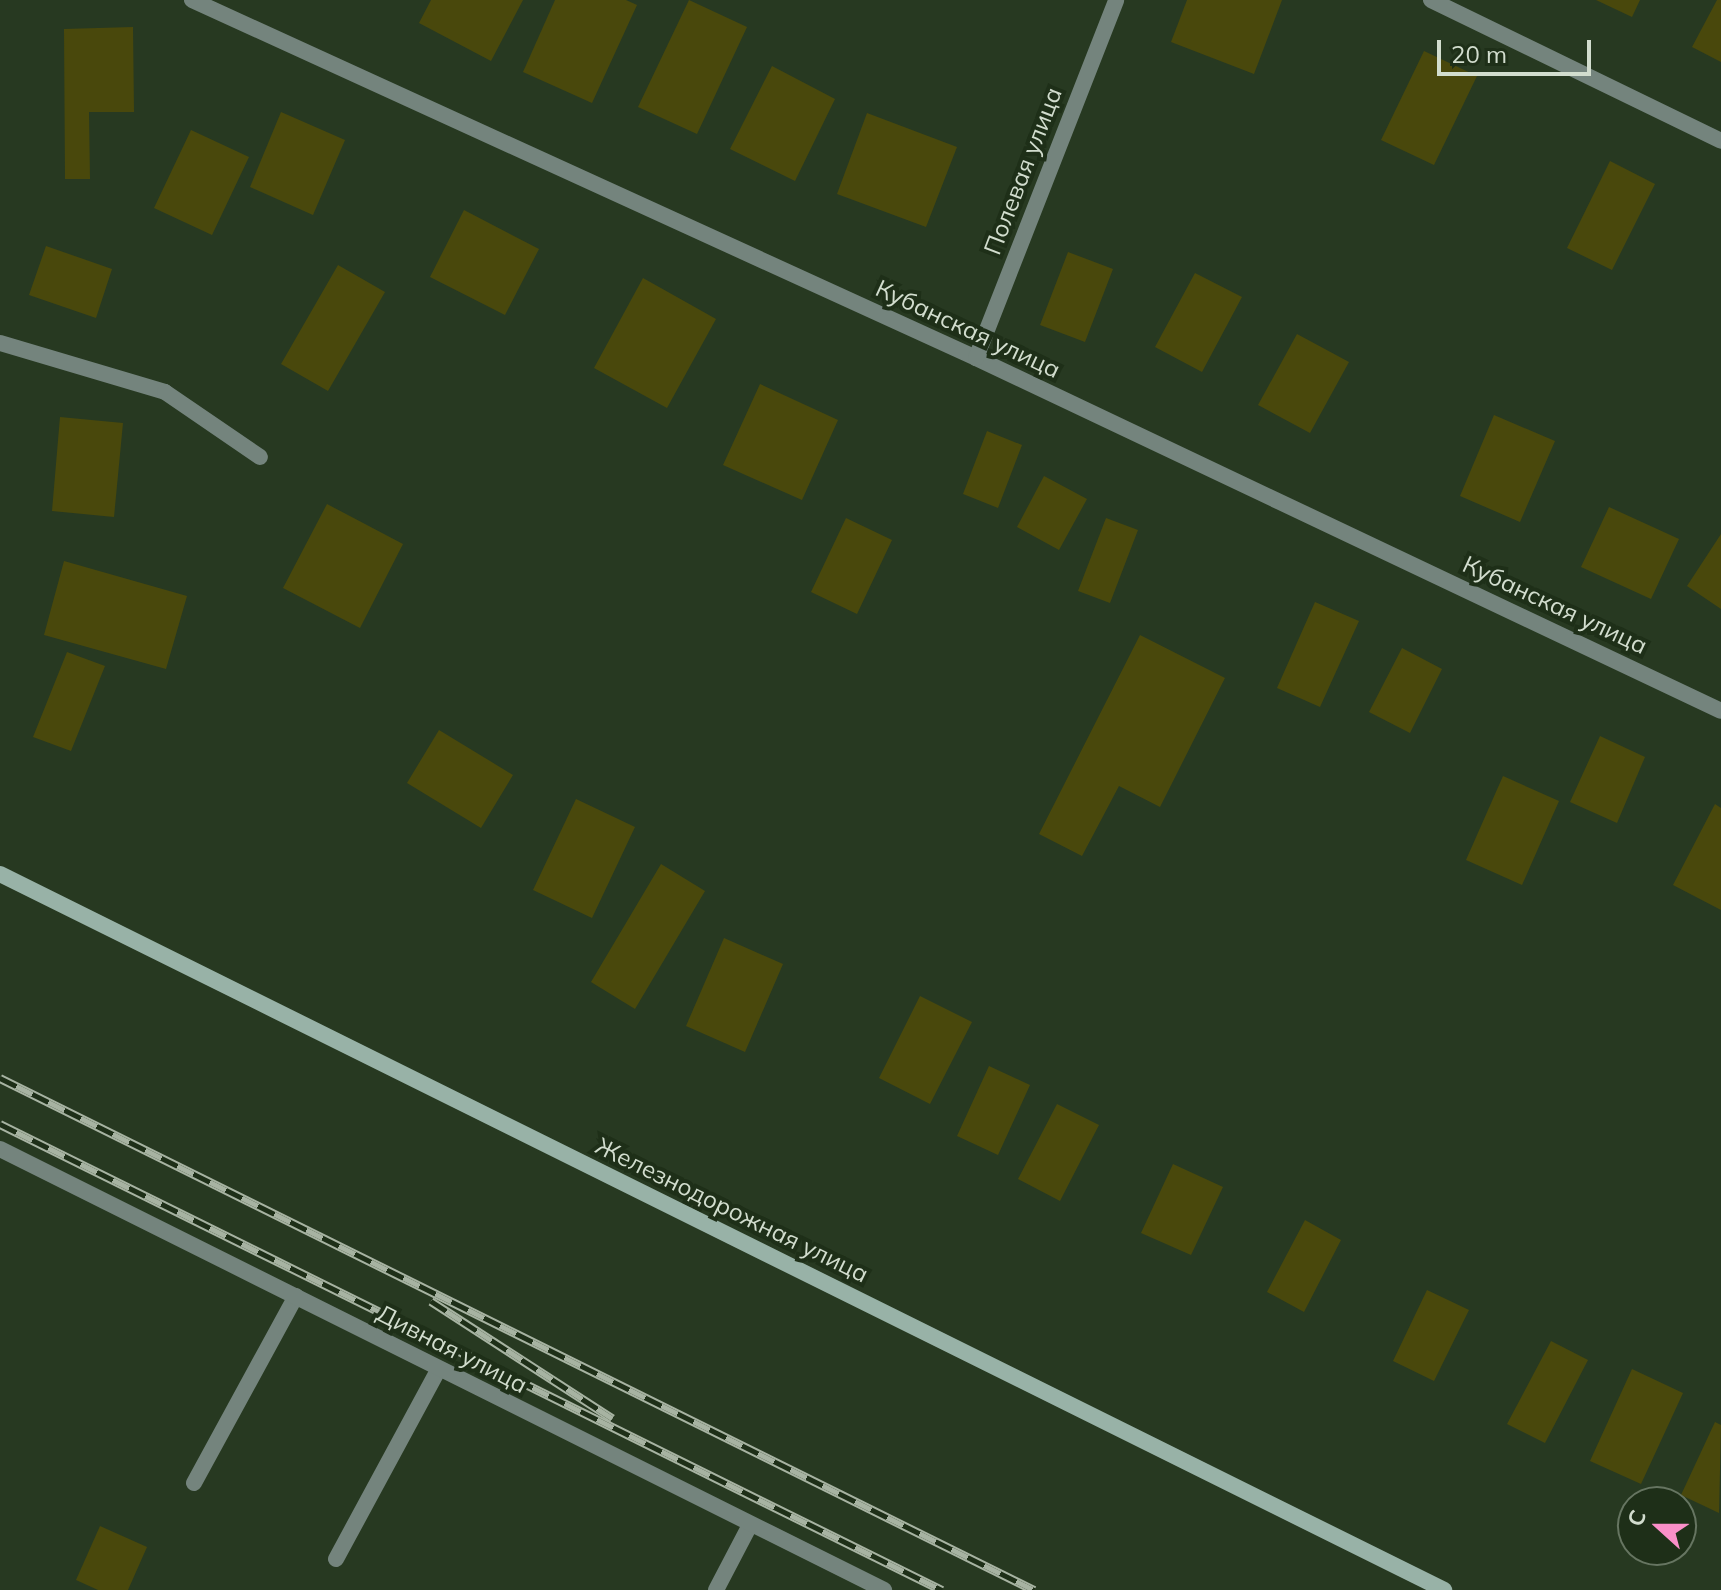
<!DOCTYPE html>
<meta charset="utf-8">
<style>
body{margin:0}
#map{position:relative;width:1721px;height:1590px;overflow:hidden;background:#273921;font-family:Mulish,sans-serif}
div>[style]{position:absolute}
.building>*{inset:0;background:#49480c}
.lane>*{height:16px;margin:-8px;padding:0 8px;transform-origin:8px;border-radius:8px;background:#74847d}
.street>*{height:16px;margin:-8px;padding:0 8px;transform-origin:8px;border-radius:8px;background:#74847d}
.secondary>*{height:16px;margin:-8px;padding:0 8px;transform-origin:8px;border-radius:8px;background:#98b2a7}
.rail>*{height:9px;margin-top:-4.5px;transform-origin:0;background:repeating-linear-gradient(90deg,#1e2f18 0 18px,#a7b3a2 0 36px);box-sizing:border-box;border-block:2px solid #a7b3a2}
span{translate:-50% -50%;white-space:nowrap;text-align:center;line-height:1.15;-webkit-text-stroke:8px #1e2f18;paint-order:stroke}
.street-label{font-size:24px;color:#d2ddce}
.north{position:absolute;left:1617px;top:1486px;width:80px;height:80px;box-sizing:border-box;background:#1e2f18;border:2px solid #667561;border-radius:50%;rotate:291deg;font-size:22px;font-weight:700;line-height:32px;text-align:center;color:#d2ddce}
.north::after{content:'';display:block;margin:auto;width:28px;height:36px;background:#fa8fc8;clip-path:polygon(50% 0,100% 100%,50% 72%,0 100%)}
.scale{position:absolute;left:1437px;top:40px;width:154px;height:36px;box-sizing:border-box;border:4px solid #d2ddce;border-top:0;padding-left:10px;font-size:24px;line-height:28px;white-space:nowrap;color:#d2ddce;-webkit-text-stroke:6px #1e2f18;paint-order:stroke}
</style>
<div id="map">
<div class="building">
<div style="clip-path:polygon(431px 0,523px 0,491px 61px,419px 23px)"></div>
<div style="clip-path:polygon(555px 0,626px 0,637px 5px,592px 103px,523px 72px)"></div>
<div style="clip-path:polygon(689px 0,747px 27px,697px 134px,638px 107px)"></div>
<div style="clip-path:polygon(1187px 0,1282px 0,1254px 74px,1171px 42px)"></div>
<div style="clip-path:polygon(1596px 0,1640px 0,1632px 17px)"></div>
<div style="clip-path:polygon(1717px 0,1721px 0,1721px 62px,1692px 47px)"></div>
<div style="clip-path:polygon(133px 27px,134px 112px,89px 112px,90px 179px,65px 179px,64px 29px)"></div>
<div style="clip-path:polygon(1424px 51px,1477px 76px,1434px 165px,1381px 140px)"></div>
<div style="clip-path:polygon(772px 66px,835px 99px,795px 181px,730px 149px)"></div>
<div style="clip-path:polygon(281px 112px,345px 140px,313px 215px,250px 187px)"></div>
<div style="clip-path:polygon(867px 113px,957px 147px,926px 227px,837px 194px)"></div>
<div style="clip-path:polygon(191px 130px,249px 157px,212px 235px,154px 208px)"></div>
<div style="clip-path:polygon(1610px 161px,1655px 184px,1612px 270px,1567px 248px)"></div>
<div style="clip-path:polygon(464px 210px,539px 249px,505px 315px,430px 277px)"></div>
<div style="clip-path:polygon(46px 246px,112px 269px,96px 318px,29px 295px)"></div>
<div style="clip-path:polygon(1068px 252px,1113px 269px,1085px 342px,1040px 325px)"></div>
<div style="clip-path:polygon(338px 265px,385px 292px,328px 391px,281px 364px)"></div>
<div style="clip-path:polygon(1195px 273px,1242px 297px,1202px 372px,1155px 347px)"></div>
<div style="clip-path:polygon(643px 278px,716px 319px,667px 408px,594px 368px)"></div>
<div style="clip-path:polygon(1297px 334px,1349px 362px,1310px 433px,1258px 405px)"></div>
<div style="clip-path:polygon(760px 384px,838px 420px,802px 500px,723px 465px)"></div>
<div style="clip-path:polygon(1494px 415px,1555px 441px,1520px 522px,1460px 496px)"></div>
<div style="clip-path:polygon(60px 417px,123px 423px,114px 517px,52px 511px)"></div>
<div style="clip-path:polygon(987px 431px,1022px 445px,998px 508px,963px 494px)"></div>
<div style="clip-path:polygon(1044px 476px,1087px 499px,1059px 550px,1017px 527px)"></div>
<div style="clip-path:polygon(327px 504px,403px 544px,360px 628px,283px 588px)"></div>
<div style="clip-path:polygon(1609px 507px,1679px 539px,1651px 599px,1581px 567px)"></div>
<div style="clip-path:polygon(846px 518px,892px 540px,857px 614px,811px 592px)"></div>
<div style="clip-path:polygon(1106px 518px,1138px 530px,1110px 603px,1078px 591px)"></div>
<div style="clip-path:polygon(1721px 534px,1721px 609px,1687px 586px)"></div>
<div style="clip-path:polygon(64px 561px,187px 596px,166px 669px,44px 635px)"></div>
<div style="clip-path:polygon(1315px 602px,1359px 621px,1320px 707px,1277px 688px)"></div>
<div style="clip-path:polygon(1140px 635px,1225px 678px,1160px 807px,1119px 786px,1082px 856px,1039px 834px)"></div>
<div style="clip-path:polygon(1402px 648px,1442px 669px,1410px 733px,1369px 712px)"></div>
<div style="clip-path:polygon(67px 652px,105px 666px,71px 751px,33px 737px)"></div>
<div style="clip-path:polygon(439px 730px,513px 775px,481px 828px,407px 783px)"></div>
<div style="clip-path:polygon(1600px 736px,1645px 757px,1617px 823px,1570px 802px)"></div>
<div style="clip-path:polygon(1503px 776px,1559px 801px,1522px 885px,1466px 860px)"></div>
<div style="clip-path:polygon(576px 799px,635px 827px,592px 918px,533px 890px)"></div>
<div style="clip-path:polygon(1715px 804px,1721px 808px,1721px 910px,1673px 885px)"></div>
<div style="clip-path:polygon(661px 864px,705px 891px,635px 1009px,591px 982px)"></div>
<div style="clip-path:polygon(724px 938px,783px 964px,745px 1052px,686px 1026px)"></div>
<div style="clip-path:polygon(920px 996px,972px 1022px,930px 1104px,879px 1078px)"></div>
<div style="clip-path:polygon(989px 1066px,1030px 1085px,998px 1155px,957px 1136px)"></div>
<div style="clip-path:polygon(1057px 1104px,1099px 1125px,1060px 1201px,1018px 1179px)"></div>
<div style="clip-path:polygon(1173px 1164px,1223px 1187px,1191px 1255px,1141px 1233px)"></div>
<div style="clip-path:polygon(1305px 1220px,1341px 1240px,1304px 1312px,1267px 1292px)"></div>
<div style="clip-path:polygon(1427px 1290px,1469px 1310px,1434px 1381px,1393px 1361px)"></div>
<div style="clip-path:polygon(1551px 1341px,1588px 1360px,1545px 1443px,1507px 1424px)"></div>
<div style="clip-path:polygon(1632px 1369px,1683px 1393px,1641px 1484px,1590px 1461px)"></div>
<div style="clip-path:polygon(1715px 1422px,1721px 1425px,1719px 1513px,1681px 1495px)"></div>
<div style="clip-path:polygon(100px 1526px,147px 1547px,128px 1590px,98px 1590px,76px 1580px)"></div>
</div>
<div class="lane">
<div style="left:194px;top:1483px;width:213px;rotate:-61.4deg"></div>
<div style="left:336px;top:1559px;width:215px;rotate:-61.6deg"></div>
<div style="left:716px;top:1590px;width:73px;rotate:-62.4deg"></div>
</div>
<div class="street">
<div style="left:192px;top:0;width:862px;rotate:24.54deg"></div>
<div style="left:976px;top:358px;width:824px;rotate:25.35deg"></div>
<div style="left:1431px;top:0;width:322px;rotate:25.9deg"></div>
<div style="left:0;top:343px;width:172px;rotate:16.5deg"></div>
<div style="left:165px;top:392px;width:115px;rotate:34.4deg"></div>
<div style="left:976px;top:358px;width:384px;rotate:-68.6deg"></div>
<div style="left:0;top:1149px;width:988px;rotate:26.51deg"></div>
</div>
<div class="secondary">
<div style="left:0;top:874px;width:1612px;rotate:26.37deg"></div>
</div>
<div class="rail">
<div style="left:0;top:1078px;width:1154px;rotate:26.34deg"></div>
<div style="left:0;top:1124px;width:1051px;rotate:26.32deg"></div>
<div style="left:431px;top:1301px;width:216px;rotate:32.9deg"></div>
</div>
<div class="street-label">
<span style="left:1023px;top:171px;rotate:-69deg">Полевая улица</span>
<span style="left:968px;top:329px;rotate:25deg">Кубанская улица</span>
<span style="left:1555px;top:605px;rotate:25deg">Кубанская улица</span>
<span style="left:732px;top:1210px;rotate:26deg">Железнодорожная улица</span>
<span style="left:452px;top:1349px;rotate:27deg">Дивная улица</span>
</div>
<div class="north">С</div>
<div class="scale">20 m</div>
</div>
